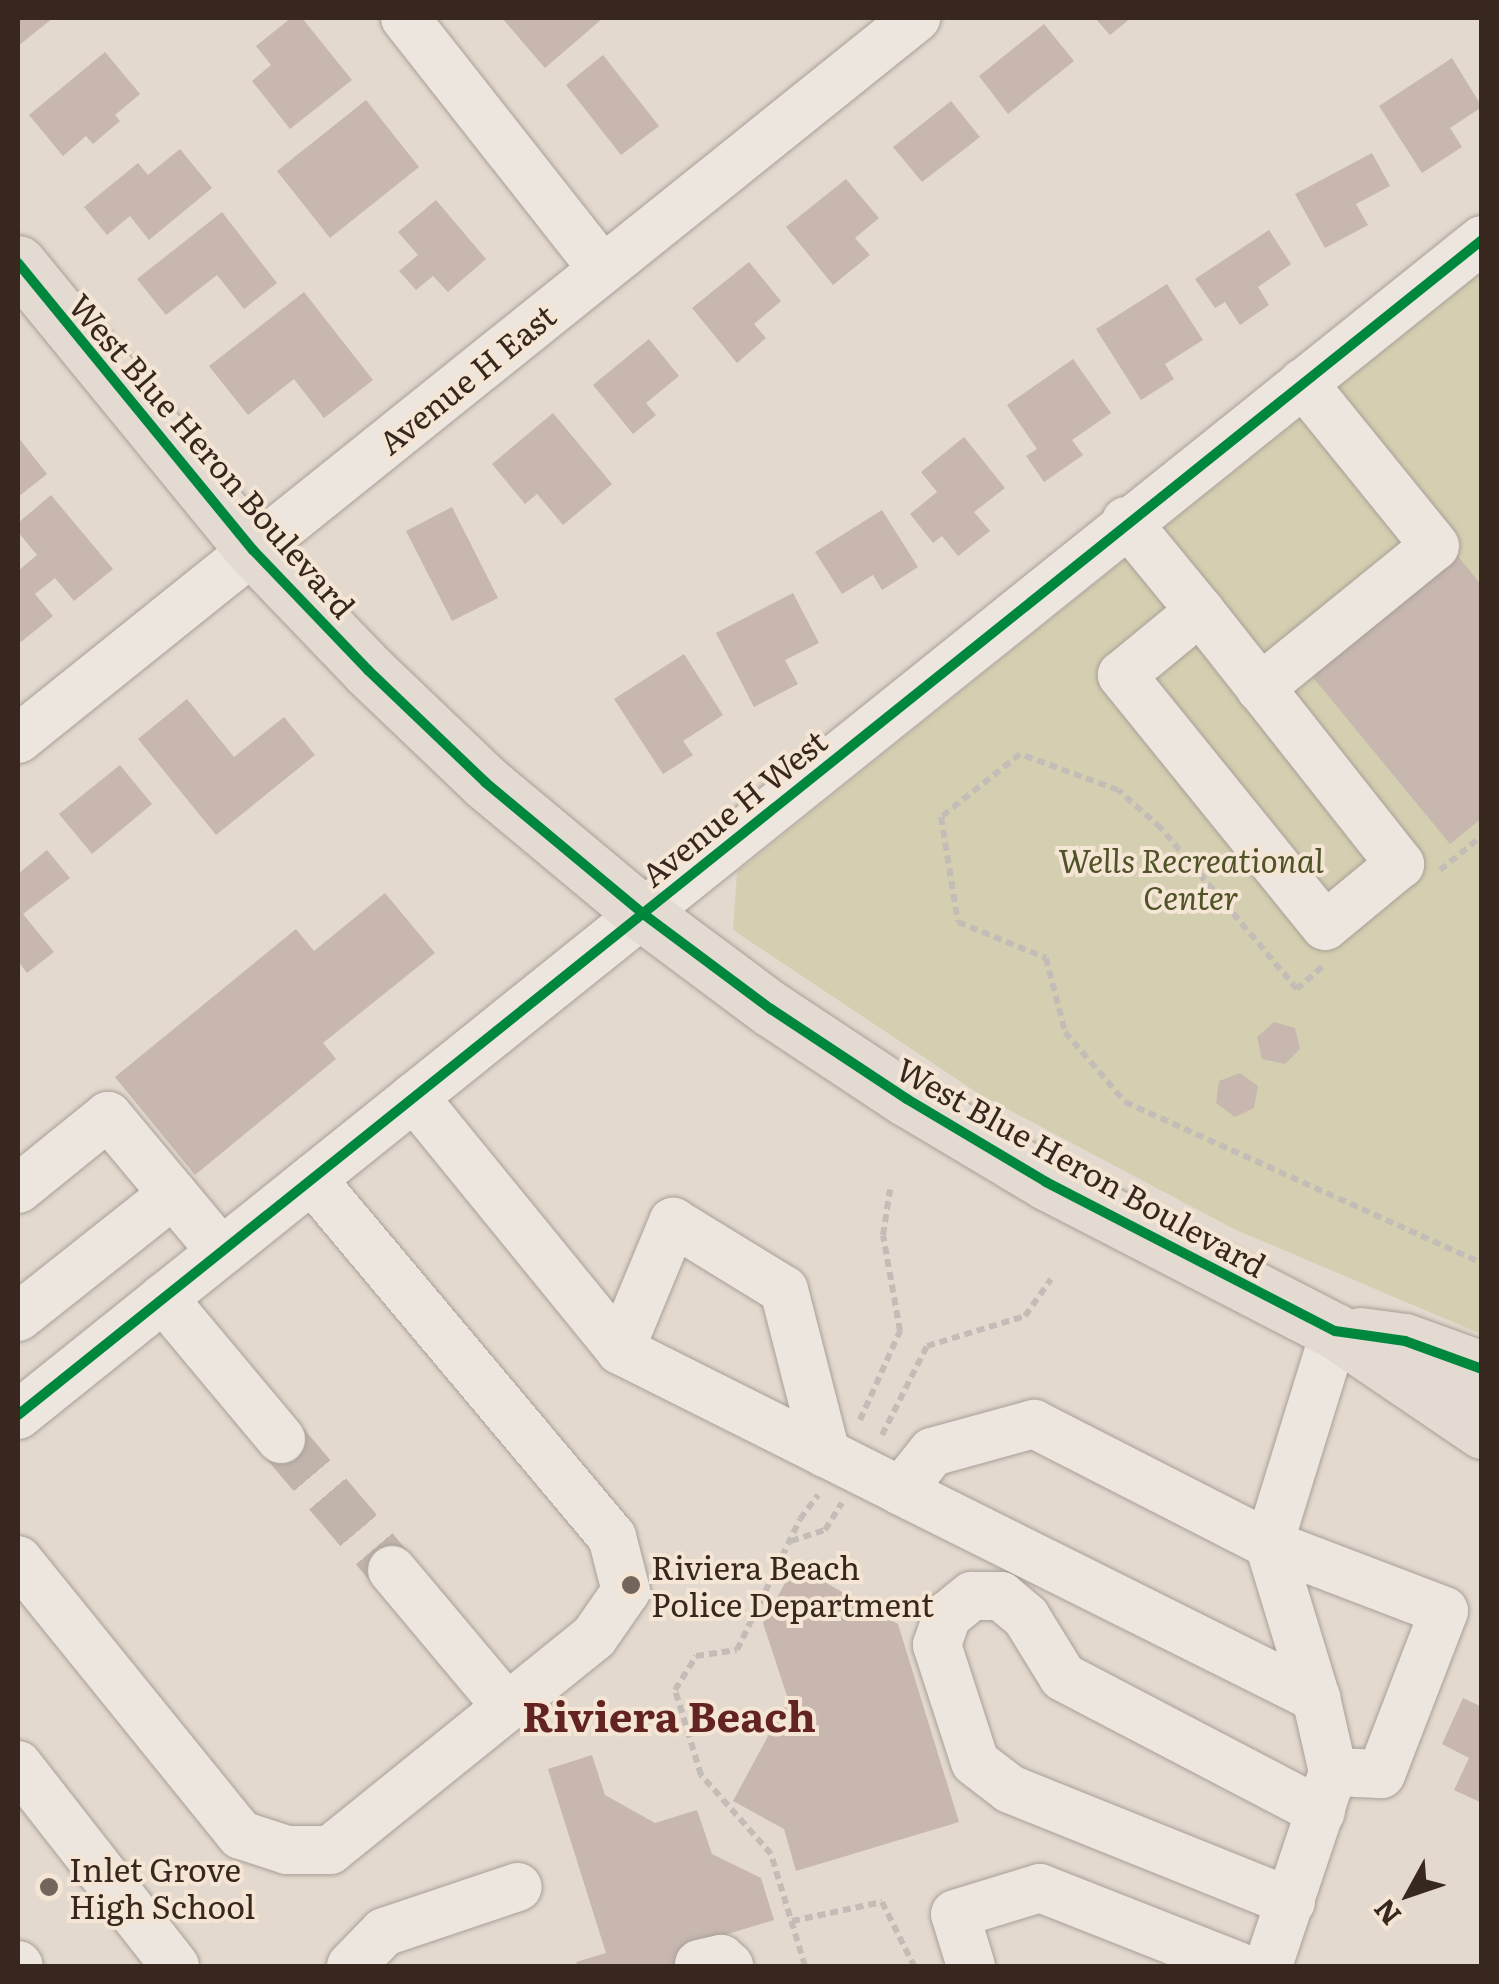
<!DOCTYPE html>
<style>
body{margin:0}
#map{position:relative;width:1499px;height:1984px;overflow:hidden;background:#e3d9ce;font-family:Literata,serif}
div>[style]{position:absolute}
.green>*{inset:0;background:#d5cfb1}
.building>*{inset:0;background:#c7b7af}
.minor-tunnel>*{height:48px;margin-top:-24px;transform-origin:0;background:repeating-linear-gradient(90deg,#c1b5ab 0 48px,transparent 0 72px)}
.path>*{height:6px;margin-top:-3px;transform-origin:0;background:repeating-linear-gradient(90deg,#c4bcb6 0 8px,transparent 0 13px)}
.roads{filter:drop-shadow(0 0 2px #a89f97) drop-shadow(0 0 2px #a89f97)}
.minor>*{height:48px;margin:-24px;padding:0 24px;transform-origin:24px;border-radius:24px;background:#ece6df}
.major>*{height:55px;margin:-27.5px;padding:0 27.5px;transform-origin:27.5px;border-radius:27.5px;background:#e3dad1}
.cycleway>*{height:10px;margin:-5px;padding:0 5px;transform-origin:5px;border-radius:5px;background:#00873e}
.dots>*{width:28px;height:28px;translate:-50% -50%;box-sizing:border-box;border:5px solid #f4e5d5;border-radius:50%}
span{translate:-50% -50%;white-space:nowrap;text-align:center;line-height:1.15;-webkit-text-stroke:8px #f4e5d5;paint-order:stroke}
.street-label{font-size:32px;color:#37271f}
.park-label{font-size:32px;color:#4f5327;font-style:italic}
.poi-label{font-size:32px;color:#37271f}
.left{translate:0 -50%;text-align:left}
.district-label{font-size:42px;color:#622321;font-weight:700}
.frame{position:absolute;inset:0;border:20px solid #37271f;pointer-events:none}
.north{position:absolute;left:1359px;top:1844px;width:100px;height:100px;-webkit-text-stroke:8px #f4e5d5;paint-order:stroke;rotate:230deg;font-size:28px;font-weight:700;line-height:40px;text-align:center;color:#37271f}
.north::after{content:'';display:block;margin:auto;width:35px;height:45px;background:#37271f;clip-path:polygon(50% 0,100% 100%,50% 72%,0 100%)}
</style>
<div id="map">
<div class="green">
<div style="clip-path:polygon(1481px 272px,1481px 1334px,1234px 1229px,979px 1094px,733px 930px,737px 872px)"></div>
</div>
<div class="building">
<div style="clip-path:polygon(18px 18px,53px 18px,18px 46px)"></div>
<div style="clip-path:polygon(291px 18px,302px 18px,352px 80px,290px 129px,252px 81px,271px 65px,256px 46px)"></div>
<div style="clip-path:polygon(502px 18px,603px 18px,545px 68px)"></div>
<div style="clip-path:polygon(1095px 18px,1131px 18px,1110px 35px)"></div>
<div style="clip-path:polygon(1044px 24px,1074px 61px,1008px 114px,979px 76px)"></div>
<div style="clip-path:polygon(105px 52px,140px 94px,115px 115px,120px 121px,93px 144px,86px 136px,63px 156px,29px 115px)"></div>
<div style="clip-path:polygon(603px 55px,659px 126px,621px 155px,566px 85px)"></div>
<div style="clip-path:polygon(1452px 58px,1482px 107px,1450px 128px,1462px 147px,1422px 173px,1379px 106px)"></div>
<div style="clip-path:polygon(366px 100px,419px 167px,330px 238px,277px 171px)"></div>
<div style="clip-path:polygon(951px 101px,980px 137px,922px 182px,893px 147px)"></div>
<div style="clip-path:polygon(180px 149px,212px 188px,149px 240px,130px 216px,107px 235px,84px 207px,138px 163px,148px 175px)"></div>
<div style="clip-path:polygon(1372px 153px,1390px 186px,1356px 204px,1368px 225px,1325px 248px,1295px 194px)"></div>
<div style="clip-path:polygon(846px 179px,879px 218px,855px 238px,870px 255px,833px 285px,786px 227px)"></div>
<div style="clip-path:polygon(436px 200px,486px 259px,448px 292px,433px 276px,416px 290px,399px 271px,418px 255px,398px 232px)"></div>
<div style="clip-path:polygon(222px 212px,277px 283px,244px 309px,217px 275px,166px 315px,137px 279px)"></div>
<div style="clip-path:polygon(1269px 230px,1291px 264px,1258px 287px,1269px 305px,1240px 325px,1225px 302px,1215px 308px,1195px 279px)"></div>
<div style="clip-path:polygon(749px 262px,781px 301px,754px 324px,766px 338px,737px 363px,692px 308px)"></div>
<div style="clip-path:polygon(1167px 284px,1203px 340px,1165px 364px,1174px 379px,1141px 400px,1096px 329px)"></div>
<div style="clip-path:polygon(304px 292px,373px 380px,324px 418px,294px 379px,248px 415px,209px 366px)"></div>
<div style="clip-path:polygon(649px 339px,679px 376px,646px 403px,656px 415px,633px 434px,593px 385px)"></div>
<div style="clip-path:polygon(1073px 359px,1111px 413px,1072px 440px,1083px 455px,1044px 482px,1026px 456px,1037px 449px,1007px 405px)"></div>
<div style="clip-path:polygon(553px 413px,612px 484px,563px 525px,537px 494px,525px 504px,492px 464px)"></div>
<div style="clip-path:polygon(18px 437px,47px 474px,18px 497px)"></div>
<div style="clip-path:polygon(964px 437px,1005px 488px,974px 512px,990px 531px,958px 556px,942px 536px,933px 543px,910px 514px,937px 492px,921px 472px)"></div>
<div style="clip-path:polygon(51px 495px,113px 569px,74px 601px,55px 578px,35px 594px,53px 616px,21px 642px,18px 638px,18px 571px,37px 555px,18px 532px,18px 523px)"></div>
<div style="clip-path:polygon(452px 507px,498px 598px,452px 621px,406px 531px)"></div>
<div style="clip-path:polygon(882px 510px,918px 567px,882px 590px,873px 575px,842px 594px,815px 552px)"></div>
<div style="clip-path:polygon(1457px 555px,1482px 586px,1482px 818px,1450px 844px,1311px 675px)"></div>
<div style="clip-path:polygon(793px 593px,819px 643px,785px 660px,798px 684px,754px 707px,716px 633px)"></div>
<div style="clip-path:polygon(684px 654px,723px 715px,683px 741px,693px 755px,663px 774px,614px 699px)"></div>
<div style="clip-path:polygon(187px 699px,234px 757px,284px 717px,315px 755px,216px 835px,138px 739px)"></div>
<div style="clip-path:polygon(120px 765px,152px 804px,92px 854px,59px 814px)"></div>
<div style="clip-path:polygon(47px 850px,70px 878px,23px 914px,54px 952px,27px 973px,18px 961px,18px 874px)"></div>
<div style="clip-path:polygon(385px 893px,435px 953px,323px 1043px,336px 1059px,195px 1175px,115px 1077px,296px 929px,314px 951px)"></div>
<div style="clip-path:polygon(1274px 1022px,1295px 1028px,1300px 1049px,1285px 1064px,1262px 1059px,1257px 1037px)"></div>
<div style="clip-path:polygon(1240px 1073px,1258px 1086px,1254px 1108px,1235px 1117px,1216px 1103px,1219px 1081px)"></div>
<div style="clip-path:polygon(795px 1565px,898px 1624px,959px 1822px,796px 1871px,784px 1829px,733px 1801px,788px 1699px,763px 1623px)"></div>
<div style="clip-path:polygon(1463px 1698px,1482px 1707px,1482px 1803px,1454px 1790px,1469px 1758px,1442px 1744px)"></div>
<div style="clip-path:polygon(592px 1755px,605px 1795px,655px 1823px,697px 1810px,712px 1854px,761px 1878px,774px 1920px,692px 1945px,699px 1966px,578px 1966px,576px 1962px,606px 1953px,548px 1769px)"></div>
</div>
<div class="minor-tunnel">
<div style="left:281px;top:1439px;width:172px;rotate:49.7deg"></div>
</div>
<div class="path">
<div style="left:1440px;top:870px;width:54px;rotate:-39deg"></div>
<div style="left:1322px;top:967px;width:33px;rotate:139deg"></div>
<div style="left:1297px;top:989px;width:211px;rotate:-130.2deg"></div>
<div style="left:1161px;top:828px;width:57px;rotate:-138.5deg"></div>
<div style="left:1118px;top:790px;width:104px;rotate:-159.8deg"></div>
<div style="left:1020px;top:754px;width:101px;rotate:141.4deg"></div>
<div style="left:941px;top:817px;width:106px;rotate:80.8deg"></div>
<div style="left:958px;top:922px;width:95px;rotate:22.2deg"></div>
<div style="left:1046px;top:958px;width:76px;rotate:75.6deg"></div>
<div style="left:1065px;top:1032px;width:92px;rotate:49.4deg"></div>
<div style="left:1125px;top:1102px;width:392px;rotate:24.3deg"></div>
<div style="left:860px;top:1420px;width:98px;rotate:-65.8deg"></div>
<div style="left:900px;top:1331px;width:97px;rotate:-100deg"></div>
<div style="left:883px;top:1235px;width:46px;rotate:-81.2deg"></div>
<div style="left:882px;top:1435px;width:100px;rotate:-63.2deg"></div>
<div style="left:927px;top:1346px;width:102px;rotate:-17deg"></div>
<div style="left:1025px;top:1316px;width:45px;rotate:-54.9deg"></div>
<div style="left:791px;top:1541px;width:36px;rotate:-18deg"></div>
<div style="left:825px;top:1530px;width:32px;rotate:-58deg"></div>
<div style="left:792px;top:1921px;width:92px;rotate:-11.9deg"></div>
<div style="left:882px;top:1902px;width:72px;rotate:63.4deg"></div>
<div style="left:805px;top:1966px;width:117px;rotate:-106.9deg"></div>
<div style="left:771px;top:1854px;width:106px;rotate:-131.5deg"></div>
<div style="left:701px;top:1775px;width:89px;rotate:-107deg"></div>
<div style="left:675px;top:1690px;width:40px;rotate:-58deg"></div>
<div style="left:696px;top:1656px;width:41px;rotate:-8.3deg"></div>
<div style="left:737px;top:1650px;width:145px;rotate:-64.3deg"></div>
<div style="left:800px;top:1519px;width:30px;rotate:-53deg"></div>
</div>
<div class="roads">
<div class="minor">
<div style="left:405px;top:18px;width:318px;rotate:51.8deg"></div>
<div style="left:1126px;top:521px;width:117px;rotate:50.6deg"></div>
<div style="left:1200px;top:611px;width:323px;rotate:51.7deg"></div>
<div style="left:1400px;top:864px;width:97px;rotate:140.4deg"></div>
<div style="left:1325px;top:926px;width:323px;rotate:-129deg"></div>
<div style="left:1122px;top:675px;width:101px;rotate:-39.4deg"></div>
<div style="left:1260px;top:688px;width:225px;rotate:-39.1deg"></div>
<div style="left:1435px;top:546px;width:210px;rotate:-129deg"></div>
<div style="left:18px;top:739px;width:1152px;rotate:-38.76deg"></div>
<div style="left:414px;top:1097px;width:326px;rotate:50.8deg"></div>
<div style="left:620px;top:1350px;width:314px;rotate:26.6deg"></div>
<div style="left:901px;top:1491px;width:50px;rotate:-51.5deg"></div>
<div style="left:932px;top:1452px;width:106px;rotate:-15.4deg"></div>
<div style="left:1034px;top:1424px;width:264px;rotate:27.1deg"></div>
<div style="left:1269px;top:1544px;width:223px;rotate:-72.8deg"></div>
<div style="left:18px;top:1189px;width:116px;rotate:-39deg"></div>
<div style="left:108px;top:1116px;width:176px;rotate:50.1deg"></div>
<div style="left:163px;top:1298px;width:184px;rotate:50.1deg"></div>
<div style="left:18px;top:1317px;width:198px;rotate:-38.4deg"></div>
<div style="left:620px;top:1350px;width:139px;rotate:-67.5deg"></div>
<div style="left:673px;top:1222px;width:130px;rotate:31.5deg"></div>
<div style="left:784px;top:1290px;width:169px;rotate:75.6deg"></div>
<div style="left:18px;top:1415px;width:1877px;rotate:-38.75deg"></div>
<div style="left:901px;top:1491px;width:464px;rotate:26.5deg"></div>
<div style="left:18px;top:1560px;width:354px;rotate:51deg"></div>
<div style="left:241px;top:1835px;width:48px;rotate:18.1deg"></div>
<div style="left:287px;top:1850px;width:43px"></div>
<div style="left:330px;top:1850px;width:339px;rotate:-38.9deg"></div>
<div style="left:594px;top:1637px;width:56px;rotate:-55.2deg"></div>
<div style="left:626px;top:1591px;width:56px;rotate:-104.5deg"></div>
<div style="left:612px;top:1537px;width:467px;rotate:-130deg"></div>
<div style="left:392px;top:1570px;width:179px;rotate:50deg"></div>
<div style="left:18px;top:1765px;width:255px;rotate:52deg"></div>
<div style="left:1291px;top:1902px;width:303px;rotate:-158.1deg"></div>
<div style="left:1010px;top:1789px;width:44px;rotate:-142.4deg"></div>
<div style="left:975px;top:1762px;width:123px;rotate:-108deg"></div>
<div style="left:937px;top:1645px;width:31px;rotate:-71deg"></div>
<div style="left:947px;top:1616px;width:32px;rotate:-39deg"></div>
<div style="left:972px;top:1596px;width:29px"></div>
<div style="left:1001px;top:1596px;width:33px;rotate:40deg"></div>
<div style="left:1026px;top:1617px;width:70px;rotate:58.3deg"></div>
<div style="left:1063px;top:1677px;width:291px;rotate:27.6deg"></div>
<div style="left:699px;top:1964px;width:23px;rotate:-13deg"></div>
<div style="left:721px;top:1959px;width:11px;rotate:41deg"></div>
<div style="left:18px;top:1965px;width:1px;rotate:45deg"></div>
<div style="left:351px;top:1966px;width:47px;rotate:-45.9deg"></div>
<div style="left:384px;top:1932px;width:141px;rotate:-18.6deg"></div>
<div style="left:971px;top:1966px;width:54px;rotate:-107.1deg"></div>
<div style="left:955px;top:1914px;width:89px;rotate:-17deg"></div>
<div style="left:1040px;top:1888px;width:213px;rotate:21.5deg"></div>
<div style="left:1268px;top:1966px;width:205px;rotate:-71.5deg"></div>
<div style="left:1333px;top:1772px;width:76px;rotate:-102.9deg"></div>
<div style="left:1316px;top:1698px;width:161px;rotate:-107deg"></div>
<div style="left:1269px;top:1544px;width:187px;rotate:20.9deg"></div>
<div style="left:1444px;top:1611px;width:175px;rotate:111.1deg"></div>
<div style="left:1381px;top:1774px;width:48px;rotate:-177.6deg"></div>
</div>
<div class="major">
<div style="left:18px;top:263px;width:371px;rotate:50.7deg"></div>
<div style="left:253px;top:550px;width:166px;rotate:46.2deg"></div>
<div style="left:368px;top:670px;width:162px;rotate:43.7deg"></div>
<div style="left:485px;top:782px;width:204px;rotate:39.8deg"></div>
<div style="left:642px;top:913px;width:161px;rotate:36.7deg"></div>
<div style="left:771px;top:1009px;width:163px;rotate:33.5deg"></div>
<div style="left:907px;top:1099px;width:162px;rotate:30.8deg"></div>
<div style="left:1046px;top:1182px;width:325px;rotate:27.3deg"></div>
<div style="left:1335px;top:1331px;width:178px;rotate:34.2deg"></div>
<div style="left:1360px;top:1335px;width:45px;rotate:7.6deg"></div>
<div style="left:1405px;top:1341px;width:82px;rotate:20deg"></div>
</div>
</div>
<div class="cycleway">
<div style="left:18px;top:263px;width:371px;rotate:50.7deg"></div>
<div style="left:253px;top:550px;width:166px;rotate:46.2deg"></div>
<div style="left:368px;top:670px;width:162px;rotate:43.7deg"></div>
<div style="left:485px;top:782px;width:204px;rotate:39.8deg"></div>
<div style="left:642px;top:913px;width:161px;rotate:36.7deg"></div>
<div style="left:771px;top:1009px;width:163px;rotate:33.5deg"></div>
<div style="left:907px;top:1099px;width:162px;rotate:30.8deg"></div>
<div style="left:1046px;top:1182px;width:325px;rotate:27.3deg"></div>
<div style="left:1335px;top:1331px;width:71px;rotate:8.1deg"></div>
<div style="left:1405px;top:1341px;width:82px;rotate:20deg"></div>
<div style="left:18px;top:1415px;width:1877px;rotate:-38.75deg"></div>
</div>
<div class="dots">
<div style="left:631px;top:1585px;background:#73655c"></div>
<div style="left:49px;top:1887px;background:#73655c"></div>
</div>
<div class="street-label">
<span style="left:466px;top:378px;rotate:-39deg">Avenue H East</span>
<span style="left:213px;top:455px;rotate:49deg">West Blue Heron Boulevard</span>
<span style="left:733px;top:807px;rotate:-39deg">Avenue H West</span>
<span style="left:1082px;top:1166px;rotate:29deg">West Blue Heron Boulevard</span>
</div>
<div class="park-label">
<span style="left:1191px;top:878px">Wells Recreational<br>Center</span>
</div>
<div class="poi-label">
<span class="left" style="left:651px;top:1585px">Riviera Beach<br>Police Department</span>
<span class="left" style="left:69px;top:1887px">Inlet Grove<br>High School</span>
</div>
<div class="district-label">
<span style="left:669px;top:1714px">Riviera Beach</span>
</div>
<div class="frame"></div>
<div class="north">N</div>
</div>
